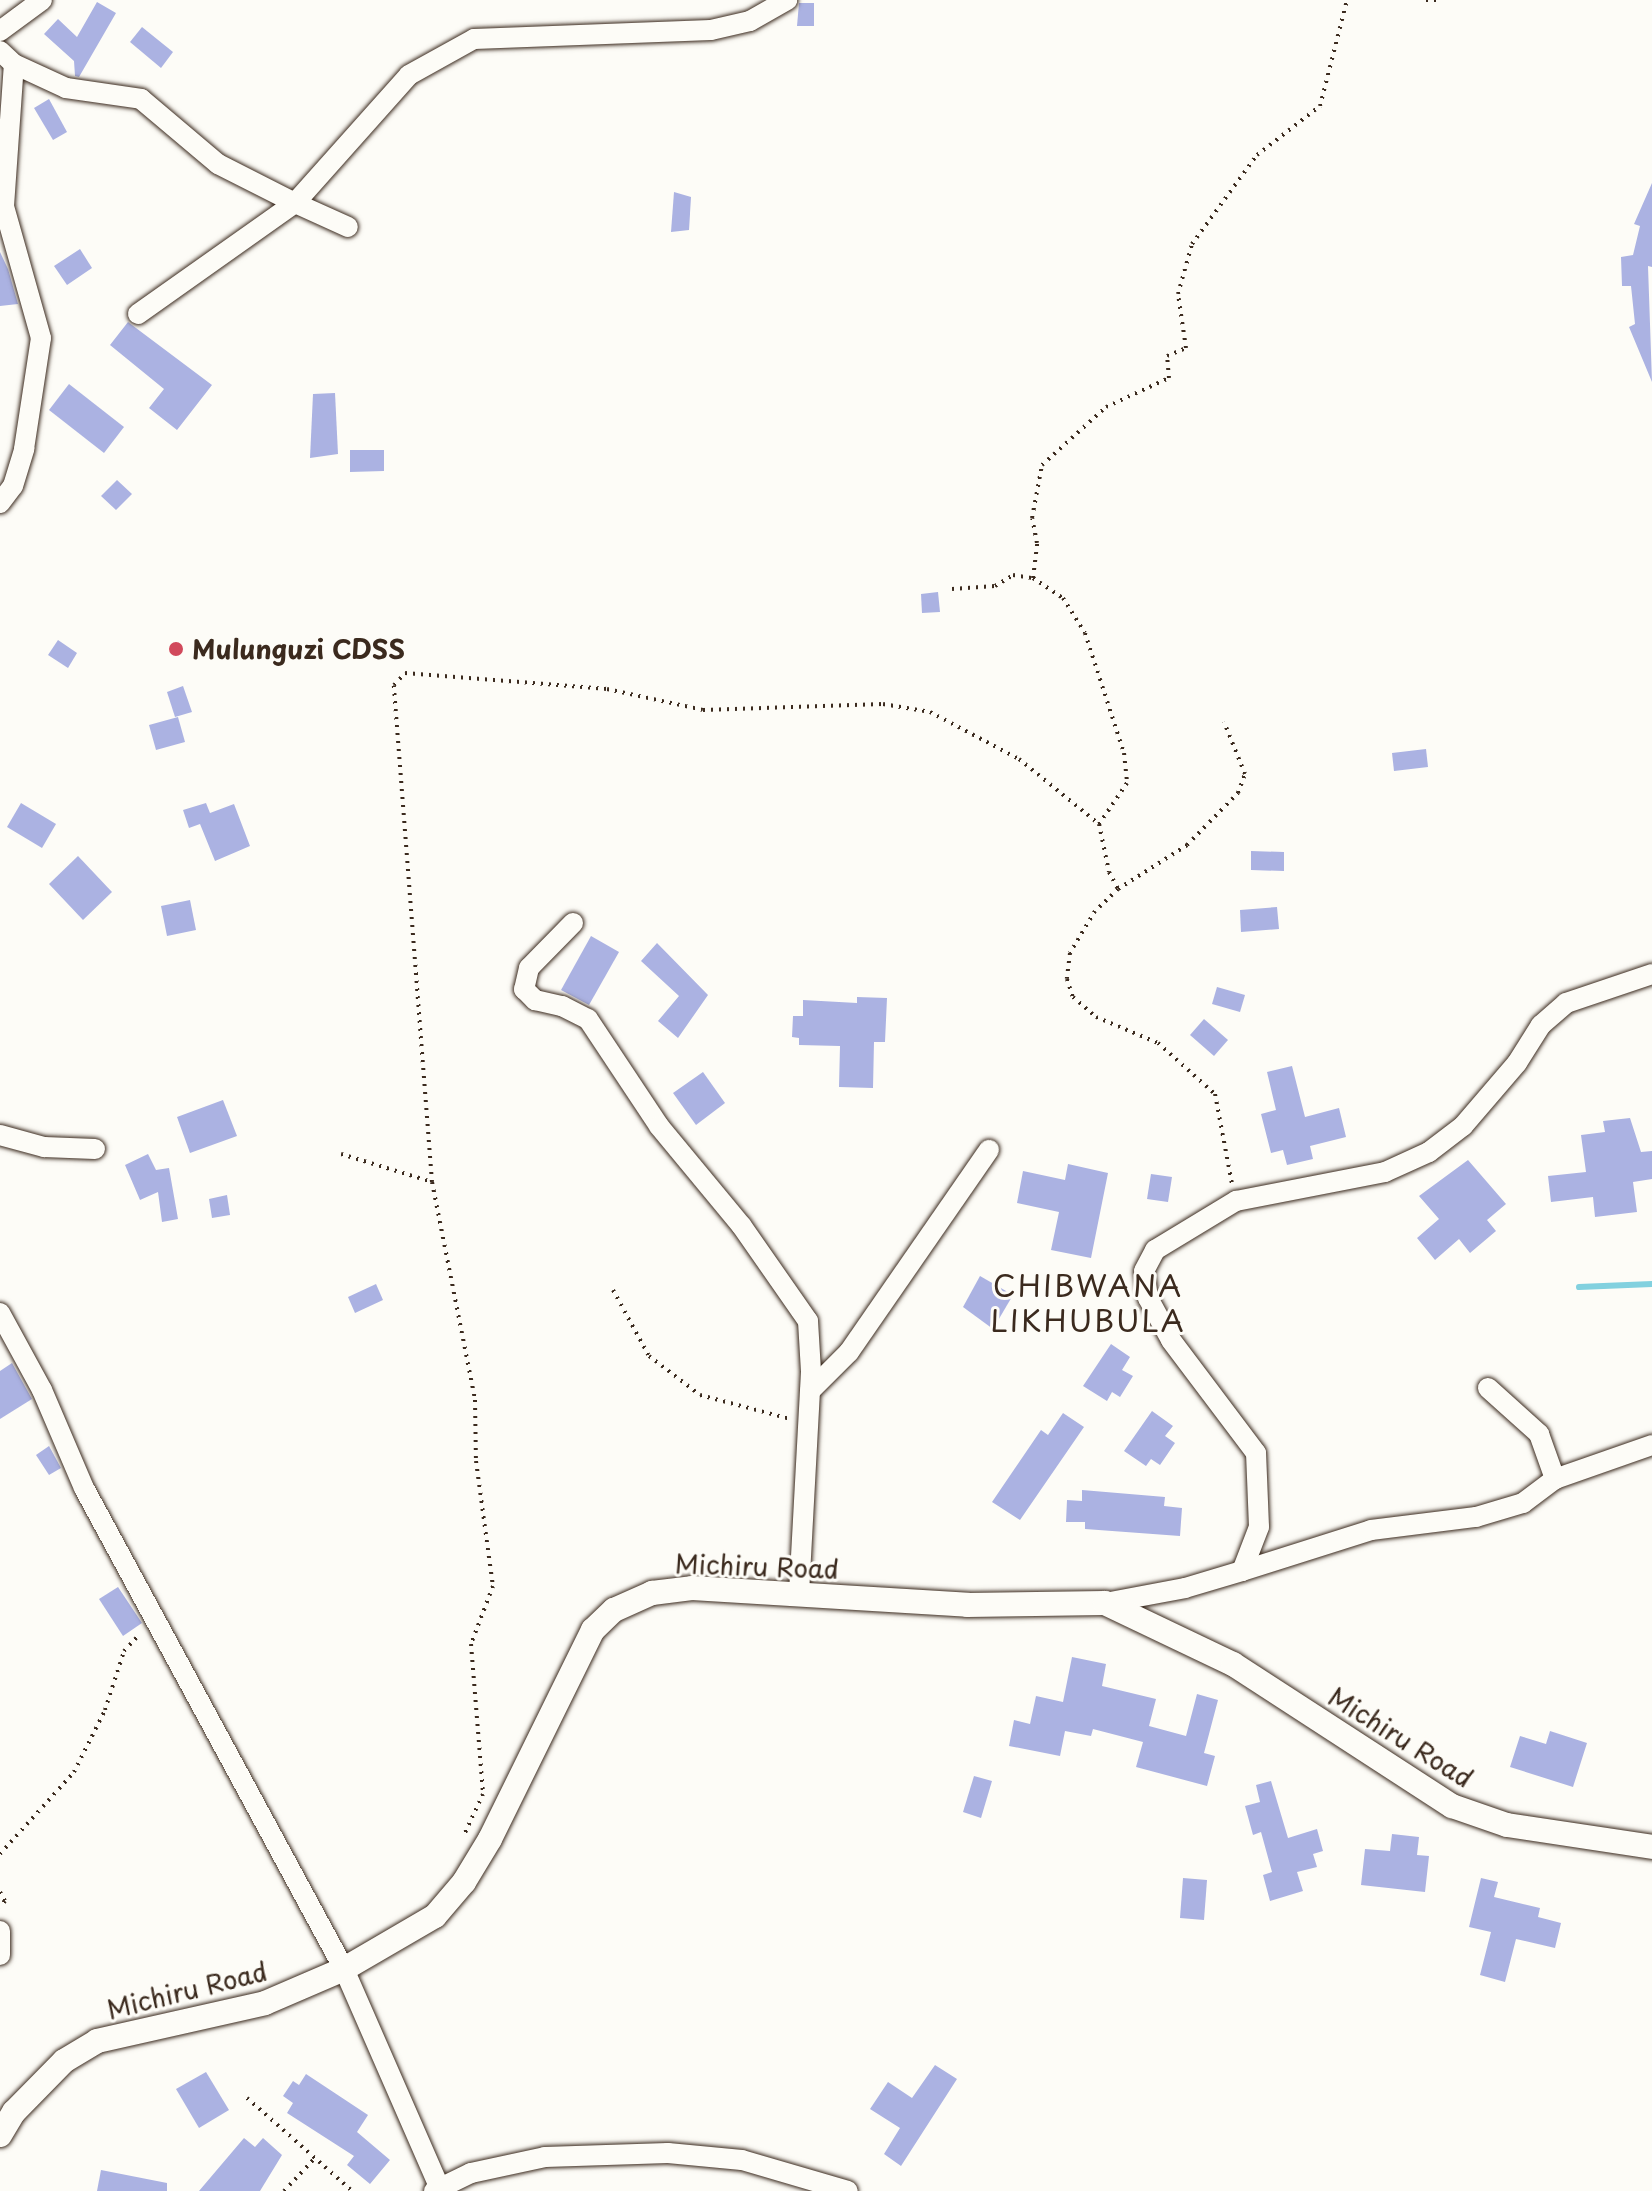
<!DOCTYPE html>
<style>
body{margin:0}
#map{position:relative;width:1652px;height:2191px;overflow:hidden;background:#fdfcf7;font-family:"Playpen Sans",sans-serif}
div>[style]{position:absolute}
.stream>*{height:6px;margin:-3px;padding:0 3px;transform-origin:3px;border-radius:3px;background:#82d1df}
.building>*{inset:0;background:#abb2e2}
.path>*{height:4px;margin-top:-2px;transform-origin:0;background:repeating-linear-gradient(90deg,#3b2a1e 0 2px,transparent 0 8px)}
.roads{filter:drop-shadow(0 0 2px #3b2a1e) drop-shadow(0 0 2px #3b2a1e)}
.minor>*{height:20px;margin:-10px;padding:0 10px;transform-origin:10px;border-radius:10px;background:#fdfcf7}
.tertiary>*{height:24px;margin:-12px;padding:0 12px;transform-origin:12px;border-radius:12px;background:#fdfcf7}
.dots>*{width:22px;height:22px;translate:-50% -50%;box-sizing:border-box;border:4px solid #fdfcf7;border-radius:50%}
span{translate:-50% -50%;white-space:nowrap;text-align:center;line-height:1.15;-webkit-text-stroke:6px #fdfcf7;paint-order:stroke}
.poi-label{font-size:26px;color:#3b2a1e;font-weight:700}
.left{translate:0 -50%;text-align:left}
.street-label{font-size:26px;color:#3b2a1e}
.quarter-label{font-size:30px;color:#3b2a1e;letter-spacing:2px}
</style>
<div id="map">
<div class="stream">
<div style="left:1579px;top:1287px;width:73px;rotate:-2.4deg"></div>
</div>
<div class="building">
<div style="clip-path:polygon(97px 2px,116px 13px,79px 77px,75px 76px,74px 61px,44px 34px,58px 19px,77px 37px)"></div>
<div style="clip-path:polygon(799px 3px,814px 3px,814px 26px,797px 26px)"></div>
<div style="clip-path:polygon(142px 27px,173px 52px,161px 68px,130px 42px)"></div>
<div style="clip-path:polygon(49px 99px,67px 132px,53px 140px,34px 108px)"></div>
<div style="clip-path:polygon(1652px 183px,1652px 267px,1648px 266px,1652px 382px,1629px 327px,1635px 324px,1631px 286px,1622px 286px,1621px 257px,1633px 255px,1640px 226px,1634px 224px)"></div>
<div style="clip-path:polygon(674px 192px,691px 197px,689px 230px,671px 232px)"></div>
<div style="clip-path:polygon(80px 249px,92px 268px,67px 285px,54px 266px)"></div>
<div style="clip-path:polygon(0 252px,8px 269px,18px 304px,0 306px)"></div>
<div style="clip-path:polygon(128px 322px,212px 385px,177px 430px,149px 408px,164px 389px,110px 345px)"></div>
<div style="clip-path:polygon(69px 384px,124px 427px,104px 453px,49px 410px)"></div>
<div style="clip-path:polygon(335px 393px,338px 454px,310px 458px,313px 394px)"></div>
<div style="clip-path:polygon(350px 450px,384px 450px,384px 471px,350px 472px)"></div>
<div style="clip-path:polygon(117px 480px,132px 494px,116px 510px,101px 496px)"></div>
<div style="clip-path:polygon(938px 592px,940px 612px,922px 613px,921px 594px)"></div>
<div style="clip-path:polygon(58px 640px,77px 653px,68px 668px,48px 655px)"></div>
<div style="clip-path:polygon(183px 686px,192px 712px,175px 717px,167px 692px)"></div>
<div style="clip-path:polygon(178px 717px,185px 742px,156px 750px,149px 725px)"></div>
<div style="clip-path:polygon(1426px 749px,1428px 767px,1394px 771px,1392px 753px)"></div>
<div style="clip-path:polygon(21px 803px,56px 824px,42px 848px,7px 827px)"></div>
<div style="clip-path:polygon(206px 803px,210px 813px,234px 804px,250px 846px,215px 861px,200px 824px,189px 828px,183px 810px)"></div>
<div style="clip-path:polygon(1251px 851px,1284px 852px,1284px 871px,1251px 870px)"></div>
<div style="clip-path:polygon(78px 856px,112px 892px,83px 920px,49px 884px)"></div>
<div style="clip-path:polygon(190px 900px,196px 930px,167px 936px,161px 906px)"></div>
<div style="clip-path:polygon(1277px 907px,1279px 929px,1241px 932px,1240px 910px)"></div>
<div style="clip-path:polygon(591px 936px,619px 952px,589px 1005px,561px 990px)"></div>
<div style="clip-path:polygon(657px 943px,708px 995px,678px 1038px,658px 1021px,679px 996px,641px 961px)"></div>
<div style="clip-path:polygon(1217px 987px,1245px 995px,1240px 1012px,1212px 1004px)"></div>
<div style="clip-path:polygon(857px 997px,887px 998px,885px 1042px,874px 1042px,873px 1088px,839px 1087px,840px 1046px,799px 1045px,799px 1038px,792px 1037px,793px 1016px,803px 1016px,803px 1000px,857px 1003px)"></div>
<div style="clip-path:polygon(1204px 1019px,1228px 1040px,1214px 1056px,1190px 1035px)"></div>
<div style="clip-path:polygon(1292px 1066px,1305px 1117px,1339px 1108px,1346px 1137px,1310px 1146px,1313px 1159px,1287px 1165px,1283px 1150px,1271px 1153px,1261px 1114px,1276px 1110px,1267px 1072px)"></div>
<div style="clip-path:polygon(703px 1072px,725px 1103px,696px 1125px,673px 1093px)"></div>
<div style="clip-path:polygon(223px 1100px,237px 1136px,190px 1153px,177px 1117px)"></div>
<div style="clip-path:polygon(1630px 1118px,1641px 1152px,1652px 1151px,1652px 1179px,1633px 1182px,1637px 1212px,1595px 1217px,1593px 1197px,1551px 1202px,1548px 1176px,1586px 1172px,1581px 1135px,1605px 1132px,1603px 1121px)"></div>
<div style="clip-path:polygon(148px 1154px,156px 1170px,169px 1168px,178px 1219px,162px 1222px,158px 1192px,140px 1200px,125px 1165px)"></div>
<div style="clip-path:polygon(1468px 1160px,1506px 1204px,1487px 1220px,1496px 1231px,1470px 1253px,1459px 1239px,1435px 1260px,1417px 1238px,1439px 1219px,1419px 1196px)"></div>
<div style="clip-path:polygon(1068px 1164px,1108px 1173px,1091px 1258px,1051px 1250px,1059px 1212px,1017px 1203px,1023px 1171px,1065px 1180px)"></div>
<div style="clip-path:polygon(1151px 1174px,1172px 1177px,1168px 1202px,1147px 1199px)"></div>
<div style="clip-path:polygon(227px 1195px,230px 1215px,212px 1218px,209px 1199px)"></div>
<div style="clip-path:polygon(980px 1276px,1013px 1295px,993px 1329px,963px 1307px)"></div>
<div style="clip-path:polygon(376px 1284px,383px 1300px,355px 1313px,348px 1297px)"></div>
<div style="clip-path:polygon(1111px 1344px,1130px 1357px,1122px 1370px,1133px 1376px,1120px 1397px,1112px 1392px,1107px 1401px,1083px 1386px)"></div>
<div style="clip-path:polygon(12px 1363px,32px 1399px,0 1419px,0 1371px)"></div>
<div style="clip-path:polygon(1152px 1411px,1173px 1426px,1165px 1436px,1175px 1443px,1160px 1465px,1151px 1459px,1146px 1466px,1124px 1451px)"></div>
<div style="clip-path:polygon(1063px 1413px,1084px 1427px,1020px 1520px,992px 1502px,1041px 1430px,1048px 1435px)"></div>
<div style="clip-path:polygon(49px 1446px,61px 1468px,49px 1475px,36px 1455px)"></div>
<div style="clip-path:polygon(1082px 1490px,1165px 1497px,1164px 1506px,1182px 1508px,1180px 1536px,1085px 1529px,1085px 1522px,1066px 1522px,1067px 1500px,1082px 1501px)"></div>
<div style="clip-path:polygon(118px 1587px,142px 1623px,123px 1636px,99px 1599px)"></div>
<div style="clip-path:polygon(1072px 1657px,1106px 1664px,1102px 1686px,1156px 1699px,1149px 1726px,1186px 1736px,1197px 1694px,1218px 1700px,1204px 1753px,1215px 1756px,1207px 1786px,1136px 1767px,1143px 1742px,1093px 1729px,1091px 1736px,1065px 1731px,1060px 1756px,1009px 1746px,1014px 1720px,1030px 1724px,1036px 1696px,1063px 1702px)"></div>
<div style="clip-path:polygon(1550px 1731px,1587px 1743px,1573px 1787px,1510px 1767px,1520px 1736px,1546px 1744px)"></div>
<div style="clip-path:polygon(974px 1776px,992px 1781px,981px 1818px,963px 1812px)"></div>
<div style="clip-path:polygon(1271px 1781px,1288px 1838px,1317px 1829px,1323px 1851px,1313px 1854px,1317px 1867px,1297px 1872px,1303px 1891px,1270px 1901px,1263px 1875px,1272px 1872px,1261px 1832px,1253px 1835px,1245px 1806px,1260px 1802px,1256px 1785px)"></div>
<div style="clip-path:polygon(1392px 1834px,1419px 1837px,1417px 1855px,1429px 1856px,1425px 1892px,1361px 1885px,1365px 1849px,1390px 1851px)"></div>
<div style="clip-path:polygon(1183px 1878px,1207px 1880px,1204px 1920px,1180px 1918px)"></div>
<div style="clip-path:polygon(1481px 1878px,1498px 1882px,1494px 1897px,1540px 1908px,1538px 1917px,1561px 1923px,1555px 1948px,1516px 1939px,1505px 1982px,1480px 1975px,1491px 1932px,1469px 1927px)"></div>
<div style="clip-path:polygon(935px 2065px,957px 2079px,901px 2166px,884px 2154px,900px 2128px,870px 2109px,888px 2082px,912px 2098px)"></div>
<div style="clip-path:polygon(206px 2072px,229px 2110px,199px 2128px,176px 2089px)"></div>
<div style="clip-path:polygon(306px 2074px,368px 2115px,357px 2132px,390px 2160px,370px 2184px,347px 2165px,354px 2156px,287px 2113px,293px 2103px,283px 2096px,293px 2081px,299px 2085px)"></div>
<div style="clip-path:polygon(244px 2138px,255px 2147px,263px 2138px,282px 2155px,260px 2191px,199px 2191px)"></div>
<div style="clip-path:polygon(101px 2170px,167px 2183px,167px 2191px,97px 2191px)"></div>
</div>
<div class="path">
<div style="left:1426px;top:0;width:11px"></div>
<div style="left:1033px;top:578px;width:35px;rotate:-83deg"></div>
<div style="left:1037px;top:543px;width:25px;rotate:-101deg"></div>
<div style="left:1032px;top:518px;width:54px;rotate:-79.3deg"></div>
<div style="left:1042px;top:465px;width:86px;rotate:-42.2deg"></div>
<div style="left:1106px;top:407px;width:69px;rotate:-24.7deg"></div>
<div style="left:1169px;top:378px;width:22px;rotate:-95deg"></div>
<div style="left:1167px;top:356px;width:21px;rotate:-23deg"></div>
<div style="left:1186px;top:348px;width:55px;rotate:-98.4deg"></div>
<div style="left:1178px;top:294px;width:52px;rotate:-74.4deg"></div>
<div style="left:1192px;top:244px;width:110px;rotate:-53.9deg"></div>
<div style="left:1257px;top:155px;width:80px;rotate:-37.9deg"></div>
<div style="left:1320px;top:106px;width:109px;rotate:-75.7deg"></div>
<div style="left:952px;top:589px;width:43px;rotate:-4deg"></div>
<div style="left:995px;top:586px;width:21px;rotate:-31deg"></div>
<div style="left:1013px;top:575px;width:20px;rotate:9deg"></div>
<div style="left:1033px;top:578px;width:36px;rotate:34deg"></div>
<div style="left:1063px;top:598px;width:41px;rotate:57.8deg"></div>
<div style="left:1085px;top:633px;width:126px;rotate:72deg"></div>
<div style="left:1124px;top:753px;width:30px;rotate:84deg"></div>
<div style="left:1127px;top:783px;width:50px;rotate:124.3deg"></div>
<div style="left:1099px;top:824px;width:49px;rotate:78.2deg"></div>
<div style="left:1109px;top:872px;width:19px;rotate:62deg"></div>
<div style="left:1118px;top:889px;width:32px;rotate:136deg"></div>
<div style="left:1095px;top:911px;width:49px;rotate:120.8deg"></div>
<div style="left:1070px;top:953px;width:26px;rotate:97deg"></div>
<div style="left:1067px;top:979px;width:19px;rotate:72deg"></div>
<div style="left:1073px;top:997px;width:30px;rotate:41deg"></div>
<div style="left:1096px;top:1017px;width:67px;rotate:22.8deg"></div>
<div style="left:1158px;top:1043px;width:76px;rotate:41.8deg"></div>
<div style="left:1215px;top:1094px;width:92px;rotate:79.3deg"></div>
<div style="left:1118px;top:889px;width:82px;rotate:-32.5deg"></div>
<div style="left:1187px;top:845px;width:73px;rotate:-45.6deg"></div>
<div style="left:1238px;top:793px;width:20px;rotate:-70deg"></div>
<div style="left:1245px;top:774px;width:56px;rotate:-112deg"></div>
<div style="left:341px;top:1154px;width:95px;rotate:17.1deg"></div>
<div style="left:432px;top:1182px;width:498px;rotate:-94.4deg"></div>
<div style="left:394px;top:685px;width:16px;rotate:-47deg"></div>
<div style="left:405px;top:673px;width:203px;rotate:4.5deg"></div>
<div style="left:607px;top:689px;width:98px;rotate:12.3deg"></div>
<div style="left:703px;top:710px;width:180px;rotate:-1.9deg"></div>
<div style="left:883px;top:704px;width:48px;rotate:9.7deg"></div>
<div style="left:930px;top:712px;width:101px;rotate:27.8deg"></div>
<div style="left:1019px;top:759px;width:103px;rotate:39.1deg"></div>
<div style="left:432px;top:1182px;width:222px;rotate:78.8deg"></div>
<div style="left:475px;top:1400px;width:61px;rotate:89.1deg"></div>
<div style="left:476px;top:1461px;width:126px;rotate:82.3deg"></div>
<div style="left:493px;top:1586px;width:62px;rotate:110.8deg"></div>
<div style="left:471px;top:1644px;width:150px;rotate:85.4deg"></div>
<div style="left:483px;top:1794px;width:47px;rotate:114.9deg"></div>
<div style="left:613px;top:1290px;width:75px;rotate:61.4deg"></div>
<div style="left:649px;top:1356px;width:64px;rotate:37.4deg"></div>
<div style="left:700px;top:1395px;width:93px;rotate:14.9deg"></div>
<div style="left:0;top:1854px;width:110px;rotate:-47.9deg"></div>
<div style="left:74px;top:1772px;width:69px;rotate:-63.4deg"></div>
<div style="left:105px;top:1710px;width:62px;rotate:-72.1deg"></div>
<div style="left:124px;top:1651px;width:23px;rotate:-47deg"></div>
<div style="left:0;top:1892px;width:10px;rotate:61deg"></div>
<div style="left:5px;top:1901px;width:8px;rotate:130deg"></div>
<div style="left:247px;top:2098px;width:140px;rotate:41.5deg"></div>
<div style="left:284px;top:2191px;width:45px;rotate:-46.8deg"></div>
</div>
<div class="roads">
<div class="minor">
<div style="left:0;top:31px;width:52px;rotate:-36.4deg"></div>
<div style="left:0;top:51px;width:19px;rotate:43deg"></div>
<div style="left:14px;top:64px;width:57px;rotate:24.8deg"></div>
<div style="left:66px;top:88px;width:76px;rotate:8.3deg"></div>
<div style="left:141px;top:99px;width:101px;rotate:40.2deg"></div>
<div style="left:218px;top:164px;width:86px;rotate:26.9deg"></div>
<div style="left:295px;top:203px;width:171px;rotate:-48.3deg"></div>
<div style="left:409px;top:75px;width:74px;rotate:-29deg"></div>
<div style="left:474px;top:39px;width:237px;rotate:-2.2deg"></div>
<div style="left:711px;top:30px;width:40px;rotate:-13deg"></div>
<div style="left:750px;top:21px;width:43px;rotate:-29.6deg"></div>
<div style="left:138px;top:314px;width:192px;rotate:-35.3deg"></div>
<div style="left:295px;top:203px;width:58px;rotate:24.4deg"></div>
<div style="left:0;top:503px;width:21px;rotate:-53deg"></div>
<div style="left:13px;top:486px;width:39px;rotate:-73deg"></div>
<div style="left:24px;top:449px;width:112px;rotate:-81.3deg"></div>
<div style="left:41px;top:338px;width:137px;rotate:-105.7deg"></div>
<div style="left:4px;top:206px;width:142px;rotate:-86deg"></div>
<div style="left:573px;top:923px;width:63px;rotate:134.4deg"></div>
<div style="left:529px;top:968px;width:22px;rotate:103deg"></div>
<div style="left:524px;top:989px;width:16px;rotate:45deg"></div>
<div style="left:535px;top:1000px;width:28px;rotate:13deg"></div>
<div style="left:562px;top:1006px;width:29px;rotate:27deg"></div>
<div style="left:588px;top:1019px;width:128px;rotate:56.4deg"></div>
<div style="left:659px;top:1126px;width:129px;rotate:50.4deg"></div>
<div style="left:741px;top:1225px;width:117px;rotate:55.1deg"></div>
<div style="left:808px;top:1321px;width:51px;rotate:86.6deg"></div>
<div style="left:811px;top:1372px;width:222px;rotate:93.1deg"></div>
<div style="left:0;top:1135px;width:46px;rotate:15.3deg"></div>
<div style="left:44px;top:1147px;width:51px;rotate:2.2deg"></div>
<div style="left:0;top:1313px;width:88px;rotate:61.4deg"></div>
<div style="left:42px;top:1390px;width:107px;rotate:66.8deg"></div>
<div style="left:84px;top:1488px;width:547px;rotate:61.61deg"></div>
<div style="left:344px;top:1969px;width:242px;rotate:66.4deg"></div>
<div style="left:1488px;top:1388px;width:69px;rotate:42deg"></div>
<div style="left:1539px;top:1434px;width:48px;rotate:70.4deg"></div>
<div style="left:810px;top:1391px;width:55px;rotate:-45deg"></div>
<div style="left:849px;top:1352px;width:246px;rotate:-55.3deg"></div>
<div style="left:1242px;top:1571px;width:135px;rotate:-17.6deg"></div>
<div style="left:1371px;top:1530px;width:106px;rotate:-7.1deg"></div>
<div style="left:1476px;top:1517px;width:49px;rotate:-16.6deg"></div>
<div style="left:1523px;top:1503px;width:40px;rotate:-37deg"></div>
<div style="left:1555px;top:1479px;width:103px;rotate:-19.3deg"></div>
<div style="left:1105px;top:1603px;width:81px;rotate:-10.6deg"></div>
<div style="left:1185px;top:1588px;width:59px;rotate:-16.6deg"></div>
<div style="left:1242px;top:1571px;width:47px;rotate:-68.9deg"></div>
<div style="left:1259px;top:1527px;width:74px;rotate:-92.3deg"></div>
<div style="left:1256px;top:1453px;width:141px;rotate:-127deg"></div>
<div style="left:1171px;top:1340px;width:48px;rotate:-118.7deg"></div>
<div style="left:1148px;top:1298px;width:27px;rotate:-98deg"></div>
<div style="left:1144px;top:1271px;width:24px;rotate:-62deg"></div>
<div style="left:1155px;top:1250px;width:95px;rotate:-31.2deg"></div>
<div style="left:1236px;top:1201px;width:152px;rotate:-11deg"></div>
<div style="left:1385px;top:1172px;width:48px;rotate:-24.4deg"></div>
<div style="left:1429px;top:1152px;width:43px;rotate:-37.4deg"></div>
<div style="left:1463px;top:1126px;width:83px;rotate:-49.4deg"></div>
<div style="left:1517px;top:1063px;width:45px;rotate:-57.7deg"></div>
<div style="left:1541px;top:1025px;width:33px;rotate:-41deg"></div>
<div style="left:1566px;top:1003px;width:91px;rotate:-18.6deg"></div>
<div style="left:0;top:1931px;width:24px;rotate:90deg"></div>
<div style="left:434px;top:2191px;width:41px;rotate:-25.9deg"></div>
<div style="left:471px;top:2173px;width:76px;rotate:-12.2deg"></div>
<div style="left:545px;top:2157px;width:123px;rotate:-1.9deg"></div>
<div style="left:668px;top:2153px;width:74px;rotate:5.4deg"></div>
<div style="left:742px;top:2160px;width:110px;rotate:16.3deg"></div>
</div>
<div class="tertiary">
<div style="left:0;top:2135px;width:27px;rotate:-59deg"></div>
<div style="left:14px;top:2112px;width:71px;rotate:-45.6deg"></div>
<div style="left:64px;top:2061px;width:39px;rotate:-31deg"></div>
<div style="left:97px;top:2041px;width:172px;rotate:-12.7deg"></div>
<div style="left:265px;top:2003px;width:86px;rotate:-23.3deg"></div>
<div style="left:344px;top:1969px;width:105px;rotate:-30.2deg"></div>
<div style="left:435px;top:1916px;width:45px;rotate:-49.5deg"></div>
<div style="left:464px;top:1882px;width:50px;rotate:-58.8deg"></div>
<div style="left:490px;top:1839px;width:233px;rotate:-63.8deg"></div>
<div style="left:593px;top:1630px;width:29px;rotate:-44deg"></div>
<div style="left:614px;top:1610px;width:42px;rotate:-24.1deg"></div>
<div style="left:652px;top:1593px;width:40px;rotate:-7.1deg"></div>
<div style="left:692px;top:1588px;width:276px;rotate:3.5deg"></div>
<div style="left:967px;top:1605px;width:138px;rotate:-0.8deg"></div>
<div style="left:1105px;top:1603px;width:142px;rotate:25.5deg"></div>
<div style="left:1233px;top:1664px;width:261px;rotate:33deg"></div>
<div style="left:1452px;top:1806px;width:58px;rotate:19.1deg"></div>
<div style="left:1507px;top:1825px;width:147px;rotate:8.6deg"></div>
</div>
</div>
<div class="dots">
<div style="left:176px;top:649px;background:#d1495b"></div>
</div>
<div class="poi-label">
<span class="left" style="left:192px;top:649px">Mulunguzi CDSS</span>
</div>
<div class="street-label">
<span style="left:757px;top:1566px;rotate:2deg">Michiru Road</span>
<span style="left:1401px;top:1737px;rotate:32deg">Michiru Road</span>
<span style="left:187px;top:1990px;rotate:-14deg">Michiru Road</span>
</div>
<div class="quarter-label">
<span style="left:1088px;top:1302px">CHIBWANA<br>LIKHUBULA</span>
</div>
</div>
